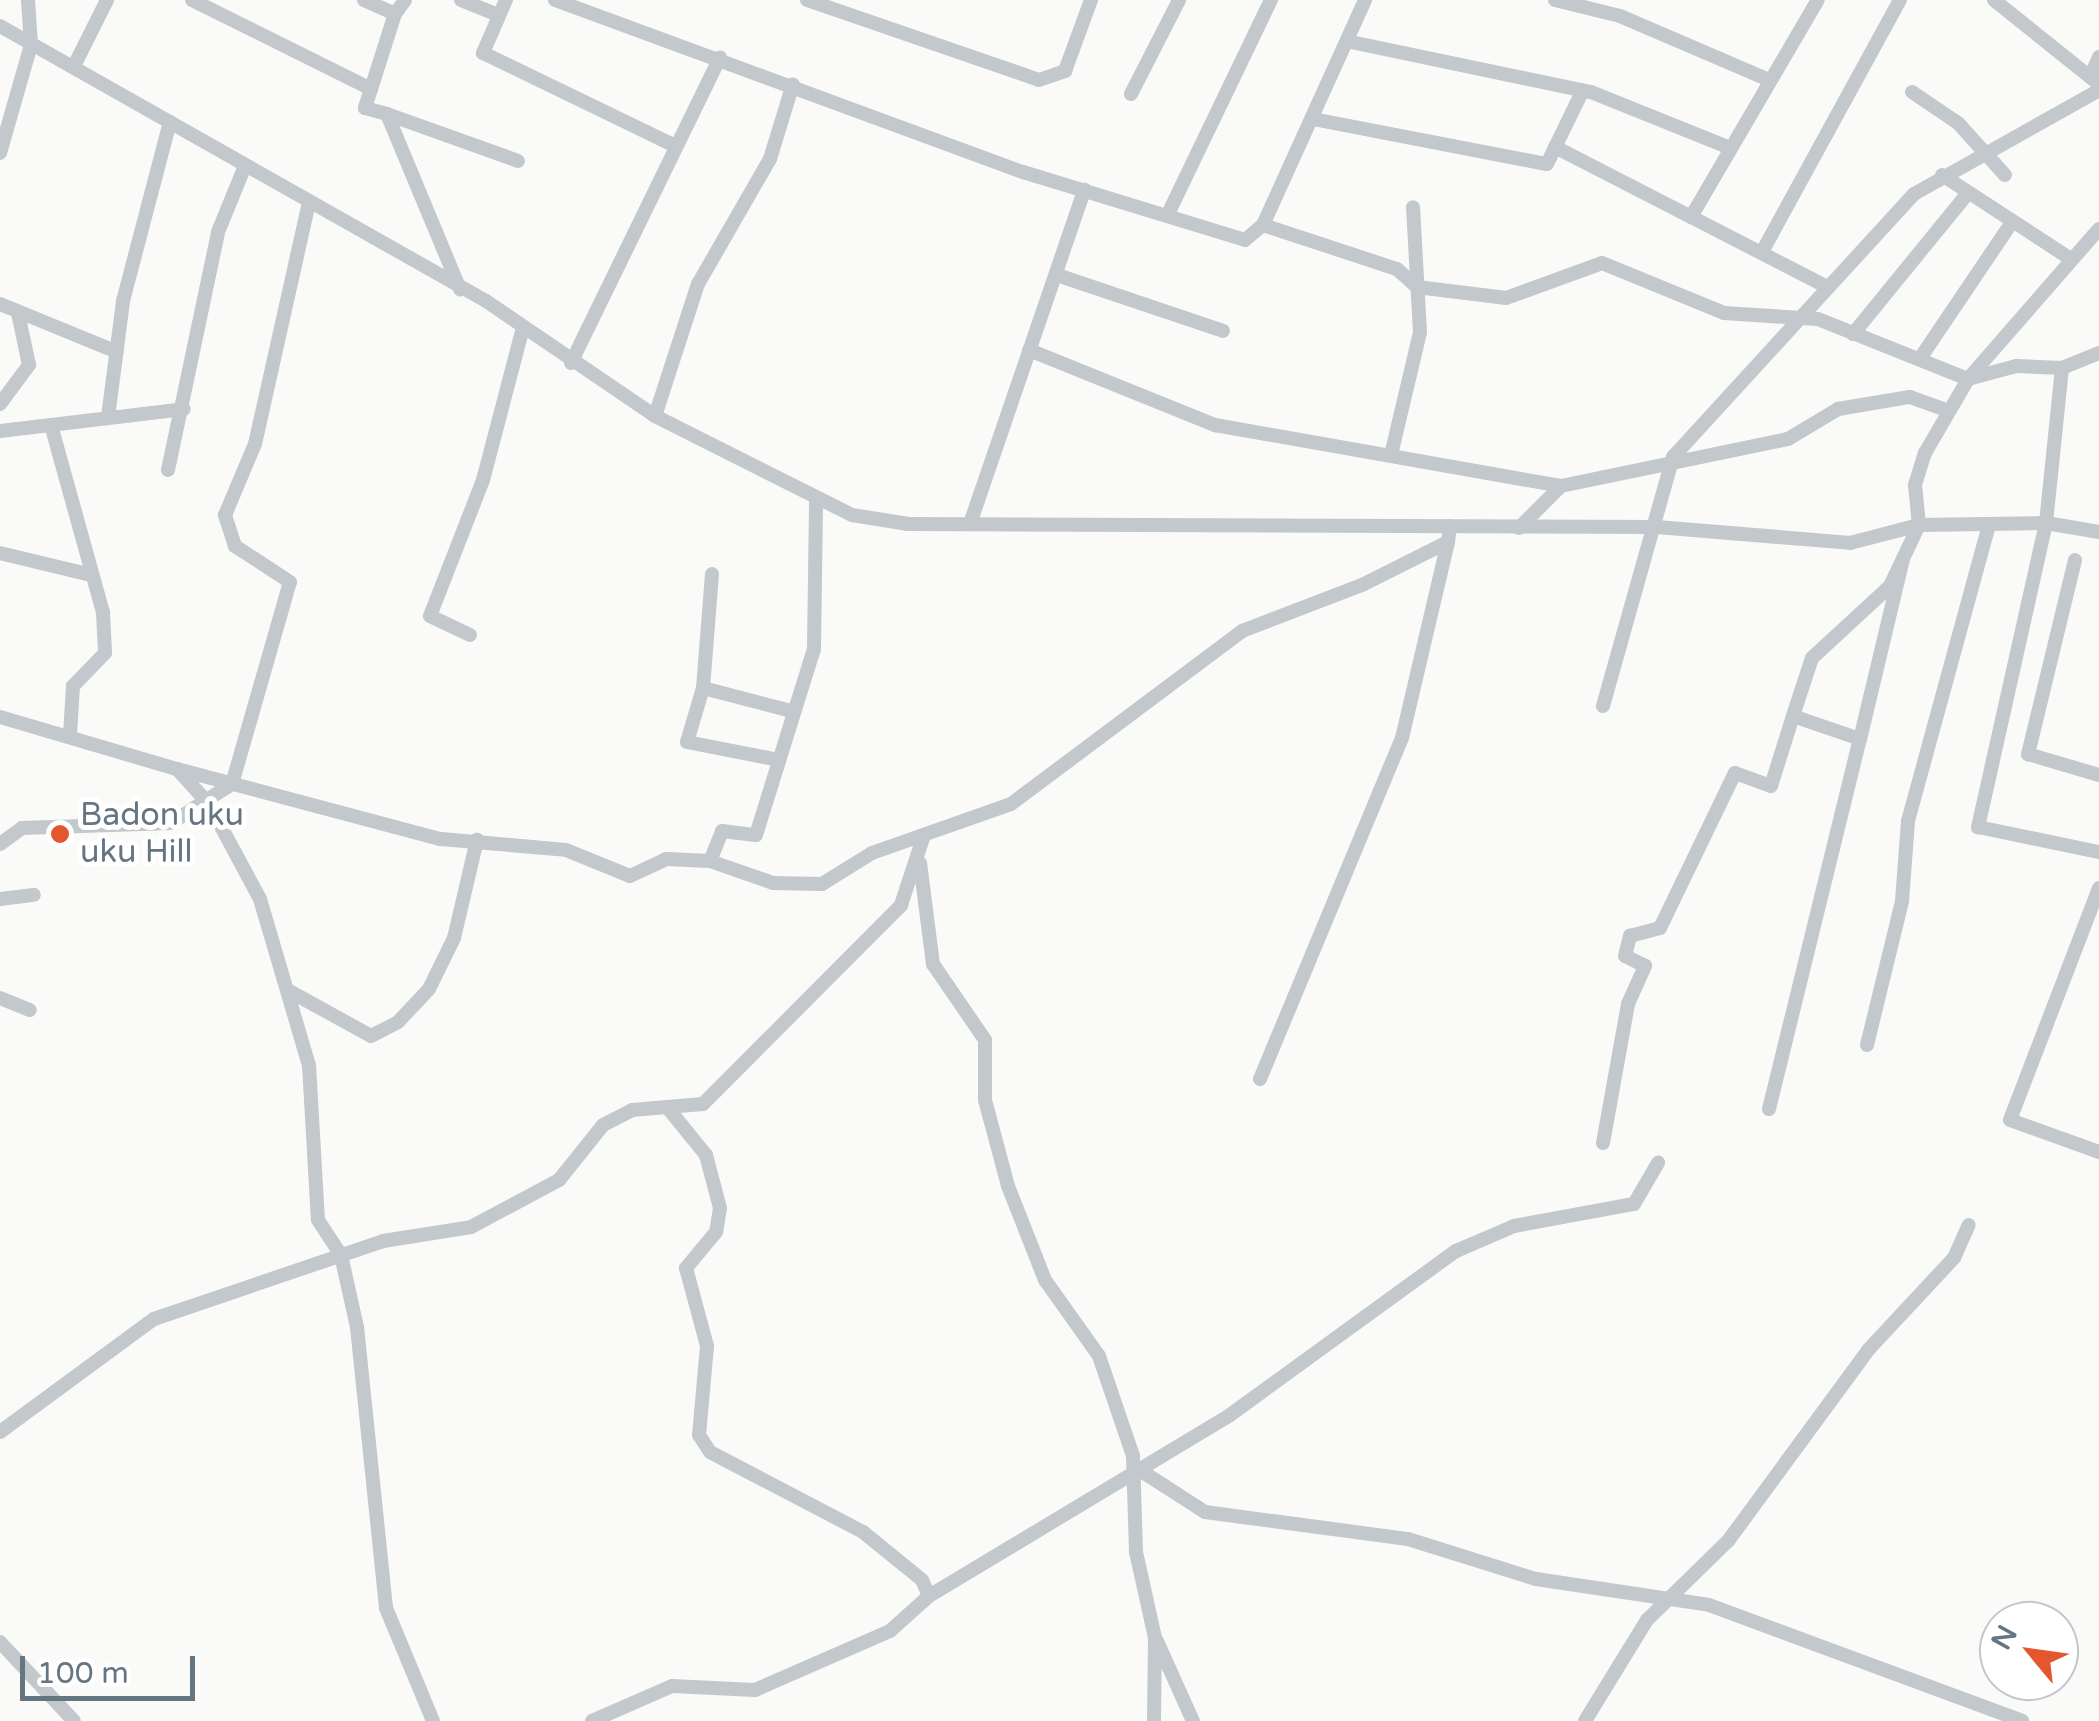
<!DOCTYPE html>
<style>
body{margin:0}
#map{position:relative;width:2099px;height:1721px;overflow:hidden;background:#fafaf8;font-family:"Varela Round",sans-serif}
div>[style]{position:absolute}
.street>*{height:14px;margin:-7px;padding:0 7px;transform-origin:7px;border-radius:7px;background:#c3c8cc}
.dots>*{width:28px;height:28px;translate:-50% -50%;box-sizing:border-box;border:5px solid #fff;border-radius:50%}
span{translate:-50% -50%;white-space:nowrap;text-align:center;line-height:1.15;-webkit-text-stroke:10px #fff;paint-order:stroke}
.poi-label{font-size:32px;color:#657683}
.left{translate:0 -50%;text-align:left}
.north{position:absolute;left:1979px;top:1601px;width:100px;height:100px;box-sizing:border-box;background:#fff;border:2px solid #c1c8cd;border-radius:50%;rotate:299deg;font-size:28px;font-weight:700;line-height:40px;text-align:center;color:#657683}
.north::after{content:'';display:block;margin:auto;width:35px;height:45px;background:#e4572e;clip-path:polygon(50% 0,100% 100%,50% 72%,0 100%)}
.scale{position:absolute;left:20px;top:1656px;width:175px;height:45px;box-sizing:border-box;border:5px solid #657683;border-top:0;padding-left:12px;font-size:30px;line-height:35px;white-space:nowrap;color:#657683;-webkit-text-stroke:8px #fff;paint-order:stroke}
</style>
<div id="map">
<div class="street">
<div style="left:192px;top:0;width:200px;rotate:26.4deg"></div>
<div style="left:371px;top:89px;width:79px;rotate:-72.3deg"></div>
<div style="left:364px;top:0;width:34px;rotate:24deg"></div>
<div style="left:395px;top:14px;width:17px;rotate:-54deg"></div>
<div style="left:461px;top:0;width:40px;rotate:22deg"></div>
<div style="left:506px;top:0;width:58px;rotate:113.5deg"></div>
<div style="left:483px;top:53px;width:211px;rotate:25.8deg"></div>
<div style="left:555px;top:0;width:499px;rotate:20.2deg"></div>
<div style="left:1023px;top:172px;width:232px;rotate:17deg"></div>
<div style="left:1245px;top:240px;width:23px;rotate:-40deg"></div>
<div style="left:1263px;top:225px;width:247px;rotate:-65.6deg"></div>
<div style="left:807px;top:0;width:245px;rotate:19deg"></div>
<div style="left:1039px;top:80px;width:28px;rotate:-19deg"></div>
<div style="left:1065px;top:71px;width:76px;rotate:-69.9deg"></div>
<div style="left:1555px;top:0;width:67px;rotate:13.8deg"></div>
<div style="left:1620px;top:16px;width:162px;rotate:23.2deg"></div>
<div style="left:1994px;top:0;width:134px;rotate:38.7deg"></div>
<div style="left:0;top:26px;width:558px;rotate:29.5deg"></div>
<div style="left:486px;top:301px;width:204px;rotate:34.2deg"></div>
<div style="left:655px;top:416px;width:220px;rotate:26.7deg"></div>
<div style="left:852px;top:515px;width:57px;rotate:9.1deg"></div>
<div style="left:908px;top:524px;width:749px;rotate:0.23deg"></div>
<div style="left:1657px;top:527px;width:194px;rotate:4.7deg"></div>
<div style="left:1850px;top:543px;width:71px;rotate:-14.6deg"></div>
<div style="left:1919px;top:525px;width:127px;rotate:-0.9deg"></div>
<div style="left:2046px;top:523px;width:54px;rotate:9.6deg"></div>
<div style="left:1351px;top:42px;width:245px;rotate:11.8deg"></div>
<div style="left:1591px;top:92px;width:144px;rotate:21.9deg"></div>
<div style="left:75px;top:64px;width:72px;rotate:-63.4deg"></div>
<div style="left:2091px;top:75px;width:20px;rotate:-66deg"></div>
<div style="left:371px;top:89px;width:20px;rotate:108deg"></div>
<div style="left:365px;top:108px;width:23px;rotate:15deg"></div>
<div style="left:387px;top:114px;width:190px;rotate:67.4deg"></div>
<div style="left:1912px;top:92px;width:55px;rotate:34deg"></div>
<div style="left:1958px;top:123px;width:70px;rotate:47.9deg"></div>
<div style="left:1131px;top:94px;width:106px;rotate:-62.9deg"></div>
<div style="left:387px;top:114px;width:139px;rotate:19.7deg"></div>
<div style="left:1313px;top:119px;width:238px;rotate:10.9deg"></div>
<div style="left:1547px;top:164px;width:82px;rotate:-64.1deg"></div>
<div style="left:1555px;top:147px;width:304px;rotate:27.2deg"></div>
<div style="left:0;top:153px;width:112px;rotate:-74deg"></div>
<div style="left:31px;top:45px;width:45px;rotate:-93.8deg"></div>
<div style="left:1942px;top:175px;width:154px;rotate:33.1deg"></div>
<div style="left:1167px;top:216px;width:240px;rotate:-64.3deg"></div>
<div style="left:1691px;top:217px;width:251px;rotate:-59.7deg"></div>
<div style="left:1263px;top:225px;width:141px;rotate:18.2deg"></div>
<div style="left:1397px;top:269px;width:27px;rotate:42deg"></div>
<div style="left:1417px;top:287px;width:90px;rotate:7deg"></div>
<div style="left:1506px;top:298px;width:102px;rotate:-20deg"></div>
<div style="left:1602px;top:263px;width:132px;rotate:22.3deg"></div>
<div style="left:1724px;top:313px;width:94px;rotate:3.7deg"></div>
<div style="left:1818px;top:319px;width:162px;rotate:21.8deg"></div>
<div style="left:1968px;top:379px;width:50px;rotate:-15.2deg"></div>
<div style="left:2016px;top:366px;width:46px;rotate:2.5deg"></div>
<div style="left:2062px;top:368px;width:40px;rotate:-22deg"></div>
<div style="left:1762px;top:252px;width:287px;rotate:-61.3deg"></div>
<div style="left:1060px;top:276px;width:172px;rotate:18.6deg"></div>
<div style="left:0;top:304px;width:126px;rotate:22.3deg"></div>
<div style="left:1853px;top:334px;width:181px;rotate:-50.8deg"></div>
<div style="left:1029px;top:350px;width:201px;rotate:22deg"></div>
<div style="left:1215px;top:425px;width:351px;rotate:10deg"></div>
<div style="left:1921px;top:357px;width:163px;rotate:-56deg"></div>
<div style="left:571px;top:363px;width:340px;rotate:-64deg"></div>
<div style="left:2062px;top:368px;width:156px;rotate:95.9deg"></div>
<div style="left:2046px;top:523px;width:312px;rotate:102.6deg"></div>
<div style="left:1978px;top:827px;width:124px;rotate:11.7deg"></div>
<div style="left:0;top:404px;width:49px;rotate:-53.4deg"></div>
<div style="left:29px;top:365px;width:53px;rotate:-101.9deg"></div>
<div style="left:655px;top:416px;width:139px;rotate:-72deg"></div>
<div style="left:698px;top:284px;width:144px;rotate:-60.1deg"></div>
<div style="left:770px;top:159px;width:78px;rotate:-73deg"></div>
<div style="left:108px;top:417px;width:117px;rotate:-82.6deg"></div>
<div style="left:123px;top:301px;width:185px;rotate:-75.3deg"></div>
<div style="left:51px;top:425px;width:195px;rotate:74.5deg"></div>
<div style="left:103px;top:613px;width:40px;rotate:87.1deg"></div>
<div style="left:105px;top:653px;width:46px;rotate:134.1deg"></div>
<div style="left:73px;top:686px;width:49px;rotate:93.5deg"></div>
<div style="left:0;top:431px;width:185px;rotate:-6.8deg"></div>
<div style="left:1391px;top:455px;width:126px;rotate:-76.7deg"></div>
<div style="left:1420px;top:332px;width:125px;rotate:-93.2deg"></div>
<div style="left:168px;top:470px;width:243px;rotate:-78.1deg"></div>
<div style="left:218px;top:232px;width:71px;rotate:-67.8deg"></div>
<div style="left:972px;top:518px;width:347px;rotate:-71.1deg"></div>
<div style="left:1519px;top:528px;width:59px;rotate:-45deg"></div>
<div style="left:1561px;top:486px;width:232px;rotate:-11.7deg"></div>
<div style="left:1788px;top:439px;width:58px;rotate:-31deg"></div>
<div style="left:1838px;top:409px;width:73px;rotate:-9.5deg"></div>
<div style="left:1910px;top:397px;width:41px;rotate:19.7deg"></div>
<div style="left:0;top:553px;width:89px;rotate:13.6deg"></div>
<div style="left:1903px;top:559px;width:185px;rotate:103.4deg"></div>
<div style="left:1860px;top:739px;width:71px;rotate:-161.1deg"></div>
<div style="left:1793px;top:716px;width:61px;rotate:-71.9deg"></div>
<div style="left:1812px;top:658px;width:106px;rotate:-42.7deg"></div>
<div style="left:1890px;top:586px;width:68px;rotate:-64.6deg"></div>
<div style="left:1919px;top:525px;width:40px;rotate:-95.7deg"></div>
<div style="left:1915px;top:485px;width:34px;rotate:-73deg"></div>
<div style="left:1925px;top:453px;width:86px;rotate:-59.8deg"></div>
<div style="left:1968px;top:379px;width:199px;rotate:-48.9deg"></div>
<div style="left:2075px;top:560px;width:200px;rotate:103.6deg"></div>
<div style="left:2028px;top:754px;width:74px;rotate:16.5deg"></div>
<div style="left:712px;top:574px;width:114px;rotate:94.5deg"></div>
<div style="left:703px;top:688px;width:91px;rotate:14.6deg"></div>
<div style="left:470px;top:635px;width:44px;rotate:-154.6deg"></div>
<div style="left:430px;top:616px;width:146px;rotate:-68.7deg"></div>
<div style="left:483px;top:480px;width:157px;rotate:-75.3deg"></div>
<div style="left:703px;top:688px;width:56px;rotate:106.5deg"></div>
<div style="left:687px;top:742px;width:94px;rotate:11.1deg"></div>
<div style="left:1603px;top:706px;width:259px;rotate:-74.3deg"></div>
<div style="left:1673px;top:457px;width:357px;rotate:-47.5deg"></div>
<div style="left:1914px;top:194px;width:212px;rotate:-29.3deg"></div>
<div style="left:0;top:717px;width:184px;rotate:16.4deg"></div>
<div style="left:177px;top:769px;width:47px;rotate:47.6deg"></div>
<div style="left:209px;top:804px;width:108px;rotate:61.8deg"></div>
<div style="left:260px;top:899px;width:173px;rotate:73.6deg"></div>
<div style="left:309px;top:1065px;width:155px;rotate:86.7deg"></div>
<div style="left:318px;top:1220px;width:42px;rotate:56.7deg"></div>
<div style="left:341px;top:1255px;width:74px;rotate:77.5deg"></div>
<div style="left:357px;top:1327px;width:282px;rotate:84.1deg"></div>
<div style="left:386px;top:1608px;width:122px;rotate:67.4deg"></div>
<div style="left:177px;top:769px;width:273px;rotate:14.9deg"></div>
<div style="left:441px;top:839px;width:125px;rotate:5deg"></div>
<div style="left:566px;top:850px;width:69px;rotate:22.1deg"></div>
<div style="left:630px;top:876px;width:40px;rotate:-25deg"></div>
<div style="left:666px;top:859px;width:44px;rotate:2.6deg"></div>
<div style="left:710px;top:861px;width:67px;rotate:19.2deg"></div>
<div style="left:773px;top:883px;width:49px;rotate:1.2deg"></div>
<div style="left:822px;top:884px;width:59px;rotate:-31.8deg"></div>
<div style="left:872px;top:853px;width:147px;rotate:-19.4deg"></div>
<div style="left:1011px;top:804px;width:289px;rotate:-36.8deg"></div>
<div style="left:1242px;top:631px;width:129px;rotate:-21deg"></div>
<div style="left:1362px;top:585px;width:96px;rotate:-26.6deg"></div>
<div style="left:1448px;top:542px;width:16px;rotate:-83deg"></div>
<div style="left:0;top:844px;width:27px;rotate:-36deg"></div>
<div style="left:22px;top:828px;width:149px;rotate:-1.9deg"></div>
<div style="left:171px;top:823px;width:72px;rotate:-32.6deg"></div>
<div style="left:232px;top:784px;width:210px;rotate:-74deg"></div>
<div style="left:290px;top:582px;width:66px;rotate:-146.8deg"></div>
<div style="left:235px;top:546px;width:33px;rotate:-108deg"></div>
<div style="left:225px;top:515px;width:77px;rotate:-67.1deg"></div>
<div style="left:255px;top:444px;width:244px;rotate:-77.4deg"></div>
<div style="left:710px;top:861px;width:32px;rotate:-68deg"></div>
<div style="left:722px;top:831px;width:34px;rotate:7deg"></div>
<div style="left:756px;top:835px;width:195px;rotate:-72.7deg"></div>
<div style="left:814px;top:649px;width:146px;rotate:-89.2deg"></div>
<div style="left:920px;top:863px;width:102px;rotate:82.7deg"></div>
<div style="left:933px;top:964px;width:92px;rotate:55.6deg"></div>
<div style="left:985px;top:1040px;width:60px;rotate:90deg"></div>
<div style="left:985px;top:1100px;width:89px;rotate:75deg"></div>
<div style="left:1008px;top:1186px;width:101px;rotate:68.5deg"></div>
<div style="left:1045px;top:1280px;width:93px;rotate:54.6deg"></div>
<div style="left:1099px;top:1356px;width:106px;rotate:71.2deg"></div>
<div style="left:1133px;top:1456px;width:96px;rotate:88.2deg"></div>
<div style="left:1136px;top:1552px;width:88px;rotate:77.5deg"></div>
<div style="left:1155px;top:1638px;width:83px;rotate:90.7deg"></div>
<div style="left:2099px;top:888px;width:248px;rotate:111deg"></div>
<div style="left:2010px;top:1120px;width:95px;rotate:19.8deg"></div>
<div style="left:0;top:899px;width:34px;rotate:-7deg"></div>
<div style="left:291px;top:992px;width:91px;rotate:28.8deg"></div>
<div style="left:371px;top:1036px;width:30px;rotate:-27deg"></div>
<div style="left:398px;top:1022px;width:45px;rotate:-46.8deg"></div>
<div style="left:429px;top:989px;width:57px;rotate:-63.9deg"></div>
<div style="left:454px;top:938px;width:101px;rotate:-76.8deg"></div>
<div style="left:0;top:998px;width:32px;rotate:22deg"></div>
<div style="left:1867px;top:1045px;width:148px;rotate:-76.3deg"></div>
<div style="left:1902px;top:901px;width:80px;rotate:-85.7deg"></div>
<div style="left:1908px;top:821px;width:307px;rotate:-74.7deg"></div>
<div style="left:1260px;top:1079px;width:369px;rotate:-67.4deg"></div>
<div style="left:1402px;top:738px;width:201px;rotate:-76.8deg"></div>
<div style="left:667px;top:1107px;width:62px;rotate:50.9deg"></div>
<div style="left:706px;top:1155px;width:55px;rotate:75.2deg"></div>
<div style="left:720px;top:1208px;width:24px;rotate:99deg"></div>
<div style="left:716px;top:1232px;width:47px;rotate:129.8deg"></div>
<div style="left:686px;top:1268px;width:81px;rotate:74.9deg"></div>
<div style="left:707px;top:1346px;width:89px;rotate:95.1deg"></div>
<div style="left:699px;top:1435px;width:20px;rotate:57deg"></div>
<div style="left:710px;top:1452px;width:173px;rotate:27.6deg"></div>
<div style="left:863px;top:1532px;width:76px;rotate:39.1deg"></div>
<div style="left:922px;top:1580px;width:17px;rotate:66deg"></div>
<div style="left:1769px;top:1109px;width:381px;rotate:-76.2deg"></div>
<div style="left:1603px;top:1143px;width:141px;rotate:-79.8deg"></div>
<div style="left:1628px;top:1004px;width:42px;rotate:-65.9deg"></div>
<div style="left:1645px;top:966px;width:22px;rotate:-153deg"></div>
<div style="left:1625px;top:956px;width:21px;rotate:-76deg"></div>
<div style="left:1630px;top:936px;width:31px;rotate:-15deg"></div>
<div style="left:1660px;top:928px;width:172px;rotate:-64.2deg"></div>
<div style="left:1735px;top:773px;width:38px;rotate:20deg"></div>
<div style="left:1771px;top:786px;width:73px;rotate:-72.6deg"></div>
<div style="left:0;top:1432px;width:191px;rotate:-36.3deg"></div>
<div style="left:154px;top:1319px;width:242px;rotate:-18.8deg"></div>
<div style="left:383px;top:1241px;width:89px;rotate:-9deg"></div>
<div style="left:471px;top:1227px;width:100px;rotate:-28.1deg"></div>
<div style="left:559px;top:1180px;width:70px;rotate:-51.3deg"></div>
<div style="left:603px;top:1125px;width:33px;rotate:-27deg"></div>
<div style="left:632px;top:1110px;width:71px;rotate:-4.8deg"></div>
<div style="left:703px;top:1104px;width:281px;rotate:-45.1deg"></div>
<div style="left:901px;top:905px;width:74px;rotate:-71.8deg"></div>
<div style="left:1135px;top:1467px;width:83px;rotate:32.7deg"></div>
<div style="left:1205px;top:1512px;width:205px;rotate:7.6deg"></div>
<div style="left:1408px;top:1539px;width:134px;rotate:17.4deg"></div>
<div style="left:1536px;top:1579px;width:175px;rotate:8.5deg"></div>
<div style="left:1709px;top:1605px;width:334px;rotate:20.3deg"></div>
<div style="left:1157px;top:1641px;width:88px;rotate:65.8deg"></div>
<div style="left:0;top:1642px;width:108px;rotate:46.9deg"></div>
<div style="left:592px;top:1721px;width:87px;rotate:-23.6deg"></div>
<div style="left:672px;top:1686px;width:83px;rotate:2.8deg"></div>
<div style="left:755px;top:1690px;width:147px;rotate:-23.6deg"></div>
<div style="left:890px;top:1631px;width:52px;rotate:-41.9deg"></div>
<div style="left:929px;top:1596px;width:351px;rotate:-31deg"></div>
<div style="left:1230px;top:1415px;width:279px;rotate:-36deg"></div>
<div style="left:1456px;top:1251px;width:63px;rotate:-23.3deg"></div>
<div style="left:1514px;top:1226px;width:122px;rotate:-10.4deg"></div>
<div style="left:1634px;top:1204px;width:48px;rotate:-59.7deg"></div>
<div style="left:1585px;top:1721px;width:119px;rotate:-58.5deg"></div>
<div style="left:1647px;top:1620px;width:113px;rotate:-44.3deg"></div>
<div style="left:1728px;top:1541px;width:238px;rotate:-53.7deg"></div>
<div style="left:1869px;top:1349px;width:125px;rotate:-47deg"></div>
<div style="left:1954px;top:1258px;width:36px;rotate:-66deg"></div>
</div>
<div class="dots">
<div style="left:60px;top:834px;background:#e4572e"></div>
</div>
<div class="poi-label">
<span class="left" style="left:80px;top:834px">Badon uku<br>uku Hill</span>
</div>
<div class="north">N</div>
<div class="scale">100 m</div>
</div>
